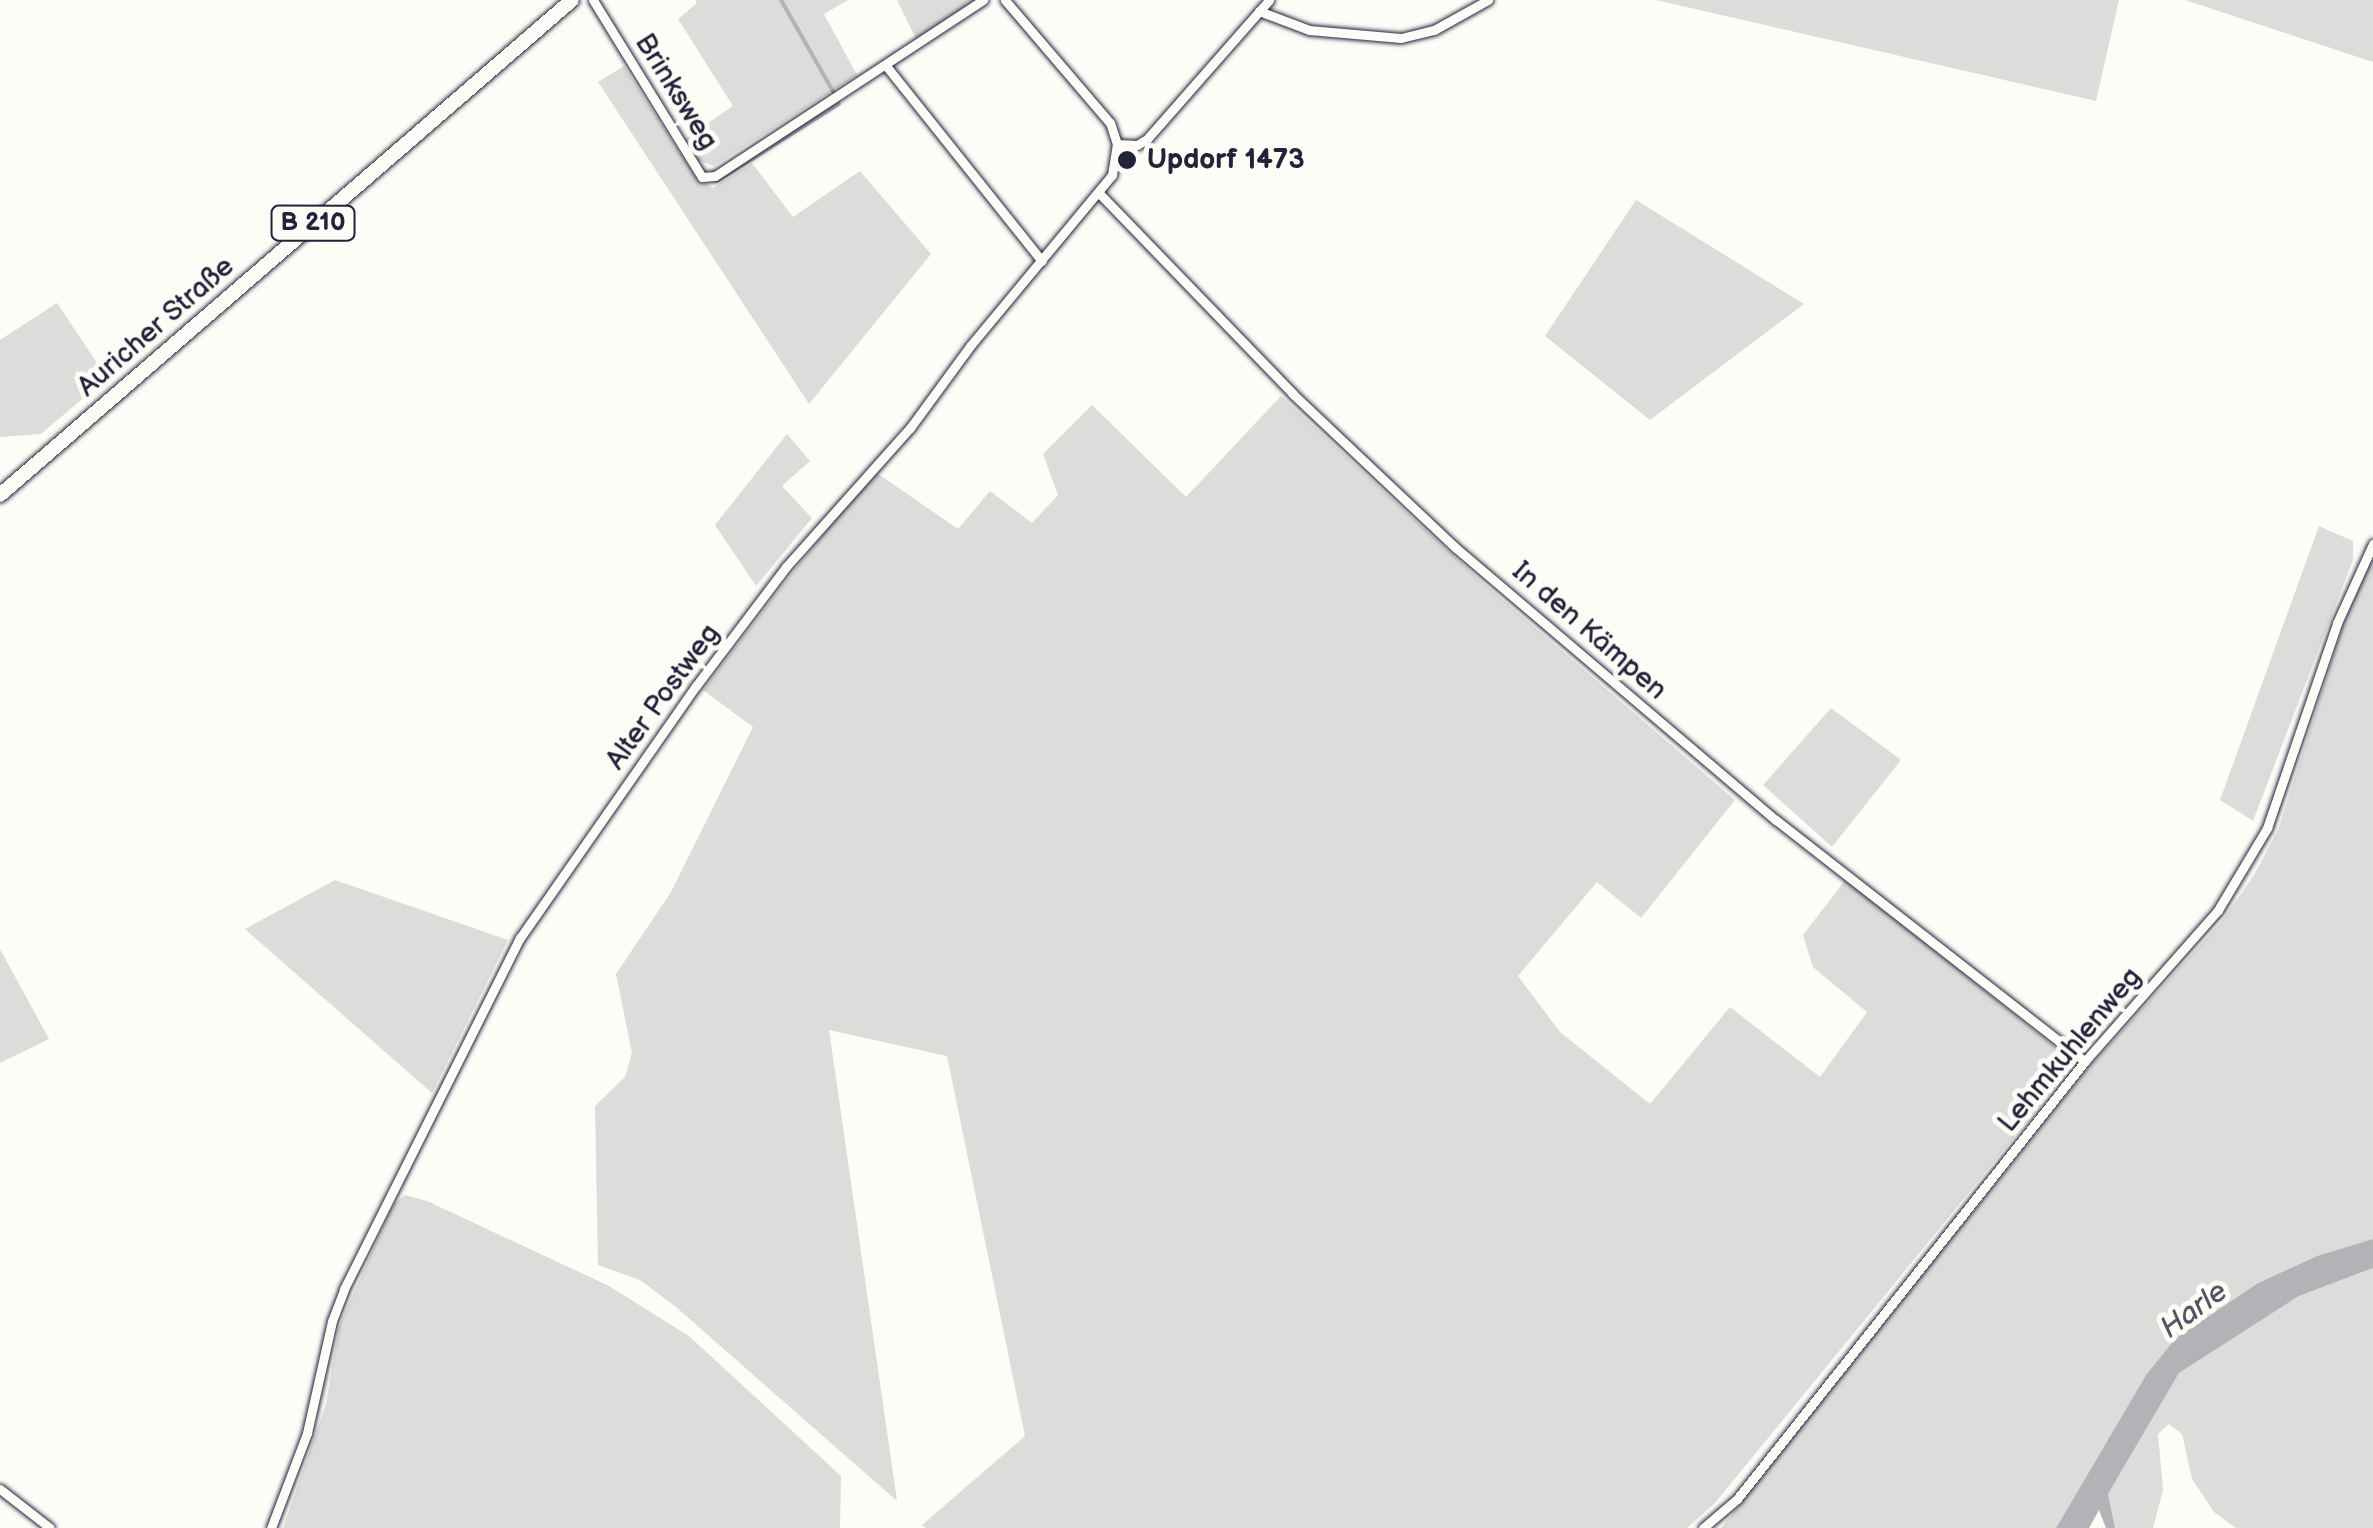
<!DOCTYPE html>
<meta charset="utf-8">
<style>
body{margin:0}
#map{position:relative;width:2373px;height:1528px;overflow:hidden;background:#fdfcf7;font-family:"Balsamiq Sans",sans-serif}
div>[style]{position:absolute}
.green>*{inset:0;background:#dddcdb}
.water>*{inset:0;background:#b2b2b7}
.stream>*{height:4px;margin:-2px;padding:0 2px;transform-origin:2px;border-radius:2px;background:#b2b2b7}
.roads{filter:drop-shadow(0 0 2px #22223b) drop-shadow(0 0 2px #22223b)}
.street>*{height:9px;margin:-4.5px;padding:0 4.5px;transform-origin:4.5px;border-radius:4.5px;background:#fdfcf7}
.primary>*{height:14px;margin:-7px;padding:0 7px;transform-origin:7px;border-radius:7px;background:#fdfcf7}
.dots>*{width:28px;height:28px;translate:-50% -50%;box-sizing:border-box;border:5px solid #fdfcf7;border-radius:50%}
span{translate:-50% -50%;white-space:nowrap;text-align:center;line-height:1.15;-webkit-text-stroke:10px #fdfcf7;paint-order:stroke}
.shield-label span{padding:2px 8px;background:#fdfcf7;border:2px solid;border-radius:8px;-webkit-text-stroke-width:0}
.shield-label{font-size:25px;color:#22223b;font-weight:700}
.street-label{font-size:28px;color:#22223b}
.poi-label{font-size:28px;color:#22223b;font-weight:700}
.left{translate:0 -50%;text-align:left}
.water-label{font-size:30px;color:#545466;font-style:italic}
</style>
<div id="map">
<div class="green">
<div style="clip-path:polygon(695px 0,848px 0,824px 14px,857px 75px,714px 166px,697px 160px,685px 139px,733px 106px,678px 19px,697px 3px)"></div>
<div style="clip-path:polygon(897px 0,975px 0,916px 39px)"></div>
<div style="clip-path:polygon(1656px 0,2119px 0,2096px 101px)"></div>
<div style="clip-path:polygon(2185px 0,2373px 0,2373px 62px)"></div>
<div style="clip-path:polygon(624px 66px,696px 178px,713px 188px,752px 163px,793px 217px,860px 171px,931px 254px,809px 404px,598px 82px)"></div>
<div style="clip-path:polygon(1636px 200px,1804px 304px,1650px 420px,1545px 336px)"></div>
<div style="clip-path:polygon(57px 303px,107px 378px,41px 434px,0 437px,0 340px)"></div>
<div style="clip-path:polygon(1281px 396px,1482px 582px,1735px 800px,1641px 918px,1597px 882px,1518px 976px,1560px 1032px,1650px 1104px,1730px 1007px,1820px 1077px,1867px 1012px,1813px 967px,1803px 935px,1846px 879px,2069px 1058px,2069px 1070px,1715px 1503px,1687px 1528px,926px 1528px,922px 1525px,1025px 1436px,947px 1056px,829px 1030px,897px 1501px,676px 1307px,640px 1280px,598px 1265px,595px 1106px,625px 1077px,632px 1053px,616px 974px,671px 892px,753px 727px,703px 690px,785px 582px,874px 471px,958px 529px,990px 491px,1032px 523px,1058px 495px,1043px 454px,1092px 405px,1186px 497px)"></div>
<div style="clip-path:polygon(787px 434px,810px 461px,782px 486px,812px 518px,756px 586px,715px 525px)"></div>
<div style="clip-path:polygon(2319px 526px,2353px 541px,2353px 560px,2253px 821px,2220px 800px)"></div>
<div style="clip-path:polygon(2373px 557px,2373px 1239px,2317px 1256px,2258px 1283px,2175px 1339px,2146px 1375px,2056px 1528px,1721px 1528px,2090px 1066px,2222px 921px,2254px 875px,2278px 830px,2344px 623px)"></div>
<div style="clip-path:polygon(1831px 708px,1901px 760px,1832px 847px,1763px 785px)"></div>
<div style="clip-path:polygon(335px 880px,508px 940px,432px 1093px,245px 929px)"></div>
<div style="clip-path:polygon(0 949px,49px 1039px,0 1063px)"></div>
<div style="clip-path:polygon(405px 1195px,427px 1201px,609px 1286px,689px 1336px,841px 1476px,840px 1528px,283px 1528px,326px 1404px,339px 1326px,393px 1205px)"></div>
<div style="clip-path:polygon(2373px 1268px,2373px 1528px,2236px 1528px,2214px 1512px,2192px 1479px,2182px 1434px,2169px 1424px,2158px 1434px,2163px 1490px,2153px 1528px,2115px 1528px,2108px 1494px,2179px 1373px,2299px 1296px)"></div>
</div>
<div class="water">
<div style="clip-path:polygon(2373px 1239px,2373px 1268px,2299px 1296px,2179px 1373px,2108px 1494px,2115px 1528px,2106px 1528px,2099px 1510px,2089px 1528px,2056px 1528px,2146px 1375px,2175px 1339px,2258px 1283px,2317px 1256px)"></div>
</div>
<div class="stream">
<div style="left:781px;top:0;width:107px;rotate:60.3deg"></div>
<div style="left:717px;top:181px;width:144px;rotate:-32.3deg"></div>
</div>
<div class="roads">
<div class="street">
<div style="left:593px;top:0;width:208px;rotate:58.4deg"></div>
<div style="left:702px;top:177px;width:13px;rotate:-4deg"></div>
<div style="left:715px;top:176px;width:321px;rotate:-33.3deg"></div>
<div style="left:1259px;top:11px;width:53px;rotate:20.8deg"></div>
<div style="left:1309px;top:30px;width:92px;rotate:5deg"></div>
<div style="left:1401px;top:38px;width:34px;rotate:-14deg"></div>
<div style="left:1434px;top:30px;width:62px;rotate:-29.1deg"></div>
<div style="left:887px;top:67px;width:248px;rotate:51.4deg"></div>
<div style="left:1117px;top:144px;width:20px;rotate:3deg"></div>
<div style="left:1137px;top:145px;width:12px;rotate:-31deg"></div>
<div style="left:1147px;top:139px;width:185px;rotate:-48.7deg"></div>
<div style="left:1100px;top:194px;width:278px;rotate:46deg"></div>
<div style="left:1293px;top:394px;width:224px;rotate:43.4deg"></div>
<div style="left:1456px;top:548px;width:420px;rotate:40.4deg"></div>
<div style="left:1776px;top:820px;width:392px;rotate:38deg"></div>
<div style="left:0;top:1489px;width:63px;rotate:38deg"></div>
<div style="left:271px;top:1528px;width:102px;rotate:-69.2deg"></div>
<div style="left:307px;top:1433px;width:115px;rotate:-77.4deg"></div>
<div style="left:332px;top:1321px;width:34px;rotate:-69deg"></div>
<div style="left:344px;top:1289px;width:393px;rotate:-63.4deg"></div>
<div style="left:520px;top:938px;width:307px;rotate:-55.1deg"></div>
<div style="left:696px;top:686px;width:149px;rotate:-52.9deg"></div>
<div style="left:786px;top:567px;width:186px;rotate:-48.3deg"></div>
<div style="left:910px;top:428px;width:102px;rotate:-53.8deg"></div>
<div style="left:970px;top:346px;width:222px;rotate:-50.3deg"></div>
<div style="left:1112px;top:175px;width:31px;rotate:-81deg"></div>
<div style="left:1117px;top:144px;width:22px;rotate:-108deg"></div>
<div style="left:1110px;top:123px;width:162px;rotate:-130.5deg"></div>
<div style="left:1703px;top:1528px;width:45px;rotate:-40.5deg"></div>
<div style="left:1737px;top:1499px;width:559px;rotate:-51.53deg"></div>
<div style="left:2085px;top:1061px;width:201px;rotate:-48.6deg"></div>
<div style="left:2218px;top:910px;width:96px;rotate:-59.1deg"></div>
<div style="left:2267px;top:828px;width:217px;rotate:-71.1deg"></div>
<div style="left:2337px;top:623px;width:87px;rotate:-65.5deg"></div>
</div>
<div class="primary">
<div style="left:0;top:495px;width:756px;rotate:-40.87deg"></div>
</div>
</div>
<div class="dots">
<div style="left:1127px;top:160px;background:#22223b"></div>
</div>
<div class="shield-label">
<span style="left:313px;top:223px">B 210</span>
</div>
<div class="street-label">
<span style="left:676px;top:92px;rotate:58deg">Brinksweg</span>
<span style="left:156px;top:327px;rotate:-41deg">Auricher Straße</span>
<span style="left:1589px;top:631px;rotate:41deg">In den Kämpen</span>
<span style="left:663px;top:697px;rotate:-54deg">Alter Postweg</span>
<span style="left:2070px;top:1050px;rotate:-50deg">Lehmkuhlenweg</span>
</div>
<div class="poi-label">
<span class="left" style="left:1147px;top:160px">Updorf 1473</span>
</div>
<div class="water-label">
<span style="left:2194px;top:1310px;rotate:-36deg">Harle</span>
</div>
</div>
